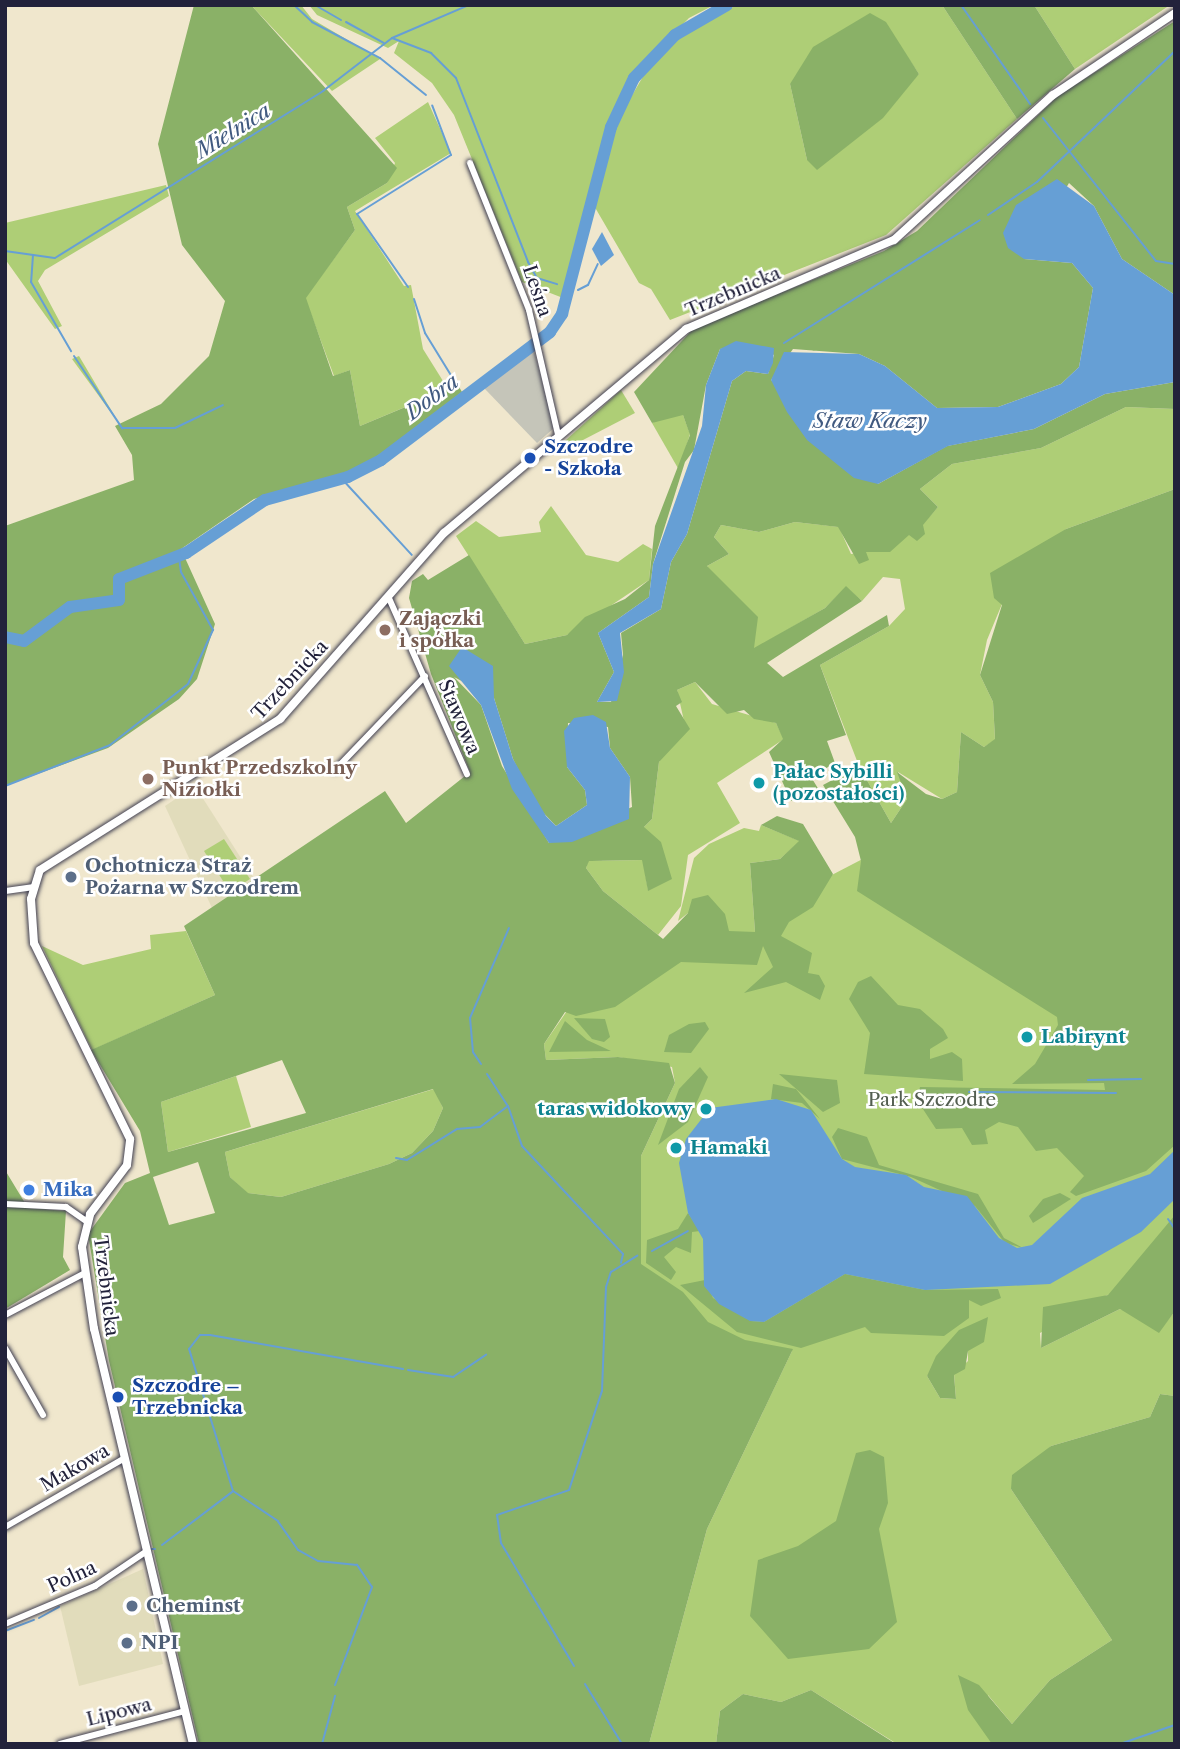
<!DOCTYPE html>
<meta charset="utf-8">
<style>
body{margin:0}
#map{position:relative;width:1180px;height:1749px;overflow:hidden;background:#f0e7cd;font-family:"Libre Caslon Text",serif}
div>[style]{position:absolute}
.built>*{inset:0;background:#e1dcbb}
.industrial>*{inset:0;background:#c5c5b9}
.green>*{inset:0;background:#aece76}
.forest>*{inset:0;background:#8ab167}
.water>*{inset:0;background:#669fd5}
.stream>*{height:2px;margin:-1px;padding:0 1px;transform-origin:1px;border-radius:1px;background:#669fd5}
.river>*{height:12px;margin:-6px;padding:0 6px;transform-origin:6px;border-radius:6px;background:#669fd5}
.roads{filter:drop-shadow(0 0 2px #414051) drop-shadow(0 0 2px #414051)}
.minor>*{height:6px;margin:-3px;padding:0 3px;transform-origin:3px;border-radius:3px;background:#fff}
.tertiary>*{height:8px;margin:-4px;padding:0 4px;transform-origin:4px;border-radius:4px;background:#fff}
.dots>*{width:19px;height:19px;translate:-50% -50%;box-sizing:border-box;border:4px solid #fff;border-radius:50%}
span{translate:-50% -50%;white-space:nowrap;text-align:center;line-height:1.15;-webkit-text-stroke:5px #fff;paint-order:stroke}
.street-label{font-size:19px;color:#22223b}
.transit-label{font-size:19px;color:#164399;font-weight:700}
.left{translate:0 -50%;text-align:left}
.education-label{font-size:19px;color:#785e54;font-weight:700}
.culture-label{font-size:19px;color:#0d838f;font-weight:700}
.right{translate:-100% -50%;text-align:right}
.service-label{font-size:19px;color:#4e5e75;font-weight:700}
.park-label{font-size:19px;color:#535e50}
.shop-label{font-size:19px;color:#366cbe;font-weight:700}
.water-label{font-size:21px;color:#415a80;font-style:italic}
.frame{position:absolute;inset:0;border:7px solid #22223b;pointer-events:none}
</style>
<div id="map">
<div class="built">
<div style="clip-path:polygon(195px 786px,255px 880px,212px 908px,165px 806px)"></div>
<div style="clip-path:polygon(143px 1569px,163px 1664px,79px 1686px,60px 1606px)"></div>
</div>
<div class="industrial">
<div style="clip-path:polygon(534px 350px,554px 428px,537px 443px,484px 388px)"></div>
</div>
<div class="green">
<div style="clip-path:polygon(251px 5px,301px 5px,312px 19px,380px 59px,332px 91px)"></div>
<div style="clip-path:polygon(309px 5px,714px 5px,689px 18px,629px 79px,610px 122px,563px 298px,522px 282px,454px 115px,432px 83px,394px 53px,399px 41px,388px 48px,317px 15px)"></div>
<div style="clip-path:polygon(evenodd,739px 5px,942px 5px,1017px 119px,886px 235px,670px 320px,651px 289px,639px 283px,593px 204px,616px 123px,652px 61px,709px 15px,739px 5px,902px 49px,919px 74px,807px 160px,790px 84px,902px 49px)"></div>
<div style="clip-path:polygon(1034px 5px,1170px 5px,1075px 69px)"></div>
<div style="clip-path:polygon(428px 102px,451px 153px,355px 211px,404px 286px,411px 285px,423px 349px,448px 389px,360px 426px,350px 370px,334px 376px,305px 298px,355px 230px,347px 207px,387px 183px,395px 163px,375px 138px)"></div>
<div style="clip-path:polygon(166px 185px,169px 196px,45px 270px,38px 281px,62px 326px,55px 329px,5px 259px,5px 223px)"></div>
<div style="clip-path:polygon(79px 356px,120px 425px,72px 359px)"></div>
<div style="clip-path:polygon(621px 390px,635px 413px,558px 453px,555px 450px)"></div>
<div style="clip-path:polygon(1126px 407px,1175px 409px,1175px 489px,1066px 529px,1002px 604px,987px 640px,980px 675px,993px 702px,995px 740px,984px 747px,961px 732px,957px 792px,942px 799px,898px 772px,907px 799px,891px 823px,859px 766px,820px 665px,889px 626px,905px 609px,900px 579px,883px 577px,862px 601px,846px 587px,825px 608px,754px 649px,707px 566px,729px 554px,714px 537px,721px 525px,759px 532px,795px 522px,839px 527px,851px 554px,865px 552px,922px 525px,938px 507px,920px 489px,952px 464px,1041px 448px)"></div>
<div style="clip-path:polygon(674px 412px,683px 415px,690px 434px,679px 470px,652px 423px)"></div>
<div style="clip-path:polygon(551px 506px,586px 555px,618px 562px,643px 544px,652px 549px,649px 580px,567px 635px,525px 644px,456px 536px,476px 521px,499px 537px,541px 532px,539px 522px)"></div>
<div style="clip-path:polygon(695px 682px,712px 704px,776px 723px,784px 739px,717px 783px,740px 823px,688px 855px,681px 906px,658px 935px,603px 891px,586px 868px,588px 861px,643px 860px,648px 890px,644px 827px,652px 819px,659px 762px,684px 721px,677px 690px)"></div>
<div style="clip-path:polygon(evenodd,1175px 741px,1175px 1289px,1107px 1295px,1040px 1333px,1041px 1348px,1120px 1309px,1164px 1325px,1175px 1311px,1175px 1396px,1160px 1394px,1150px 1417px,1051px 1446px,1011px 1489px,1112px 1640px,1050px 1680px,1012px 1724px,988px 1695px,992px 1744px,897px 1744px,811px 1690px,781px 1702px,743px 1694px,720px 1711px,716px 1744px,649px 1744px,707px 1529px,792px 1351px,743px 1344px,712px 1329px,641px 1265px,641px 1156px,675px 1083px,672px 1067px,618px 1057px,546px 1060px,544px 1044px,569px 1008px,728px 931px,688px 913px,678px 921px,694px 858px,709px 844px,744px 828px,759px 831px,761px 825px,800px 841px,780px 859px,750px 863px,755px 932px,774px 905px,982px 797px,1175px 741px,950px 1347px,968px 1351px,968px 1361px,954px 1374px,956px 1399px,940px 1398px,927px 1376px,950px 1347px)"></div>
<div style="clip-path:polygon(224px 839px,250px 879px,230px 892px,204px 851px)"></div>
<div style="clip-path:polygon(186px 931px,215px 995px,92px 1050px,42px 946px,83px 965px,151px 949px,150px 935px)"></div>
<div style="clip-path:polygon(236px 1076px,251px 1127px,168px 1152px,161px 1102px)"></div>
<div style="clip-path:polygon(434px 1089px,443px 1108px,433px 1131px,412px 1153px,389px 1164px,281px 1197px,247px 1193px,230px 1177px,225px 1152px)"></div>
</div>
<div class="forest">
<div style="clip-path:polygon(194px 5px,251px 5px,397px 168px,387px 183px,347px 207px,355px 230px,306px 298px,333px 376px,350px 370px,360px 426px,458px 385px,462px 392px,379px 456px,345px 473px,254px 499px,181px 549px,215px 624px,197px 679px,179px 699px,108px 748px,5px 786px,5px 526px,134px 480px,132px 455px,115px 426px,161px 404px,209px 356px,225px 301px,182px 245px,158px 144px)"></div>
<div style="clip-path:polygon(942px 5px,1034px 5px,1075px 69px,1017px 119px)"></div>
<div style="clip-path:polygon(870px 13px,886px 22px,919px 74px,883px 118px,817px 170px,807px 160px,790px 84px,813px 47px)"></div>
<div style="clip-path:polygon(evenodd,1175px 21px,1175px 295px,1122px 259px,1094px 206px,1069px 183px,1024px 259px,1072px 263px,1093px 288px,1079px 367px,1061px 384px,998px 407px,937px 408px,885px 366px,859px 354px,793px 349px,771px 380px,878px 484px,947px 446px,1034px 429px,1105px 394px,1175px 382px,1175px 409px,1126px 407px,1041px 448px,952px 464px,920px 489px,938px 507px,923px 525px,925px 534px,917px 541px,909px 535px,890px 552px,866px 552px,869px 560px,859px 564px,838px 527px,795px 522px,759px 532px,721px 525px,714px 537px,729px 554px,707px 566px,758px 617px,754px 648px,825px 608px,846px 586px,862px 601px,767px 663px,783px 677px,887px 615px,889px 626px,820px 665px,846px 735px,827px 741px,835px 763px,811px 777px,819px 790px,791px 801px,769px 752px,783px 739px,776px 723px,754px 719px,744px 710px,727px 714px,695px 682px,677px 690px,682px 702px,676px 706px,690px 729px,659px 762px,652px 819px,644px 827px,661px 842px,672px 879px,648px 891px,642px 860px,589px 861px,586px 868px,603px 891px,663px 939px,688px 913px,692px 899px,708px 895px,725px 914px,729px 931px,755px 932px,750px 863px,780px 859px,799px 841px,761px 825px,777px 816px,803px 824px,833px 874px,813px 907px,789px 922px,781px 936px,812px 953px,808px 973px,819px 975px,825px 986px,820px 1000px,786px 982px,744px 993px,773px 967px,763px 946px,757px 965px,681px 962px,615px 1007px,576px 1016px,565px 1012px,544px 1044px,546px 1060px,618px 1057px,669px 1063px,675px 1083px,641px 1156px,641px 1264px,683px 1292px,708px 1322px,745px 1340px,793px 1349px,707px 1529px,649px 1744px,199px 1744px,109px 1361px,88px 1234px,125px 1183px,150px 1173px,140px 1131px,91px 1050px,215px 995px,184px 926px,385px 791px,406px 823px,470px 772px,431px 674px,409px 598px,412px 581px,423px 574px,428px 580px,469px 555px,525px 644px,567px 635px,585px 617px,625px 599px,649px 580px,655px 526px,690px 435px,683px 415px,652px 423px,634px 392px,694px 328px,884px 251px,917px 231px,1058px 96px,1175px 21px,755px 345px,774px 355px,768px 374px,746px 371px,732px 381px,687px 534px,671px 562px,661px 609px,621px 633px,623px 655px,611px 702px,597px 702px,614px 672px,598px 633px,649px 597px,653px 564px,685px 462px,694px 450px,706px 385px,720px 349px,755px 345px,1175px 21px,454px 677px,494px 698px,513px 759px,534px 803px,556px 826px,587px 805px,585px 790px,567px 767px,568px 723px,608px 727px,610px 748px,630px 777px,632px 807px,549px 843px,502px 766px,481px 705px,454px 677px,1175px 21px,282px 1060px,306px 1113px,168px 1152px,161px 1102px,282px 1060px,1175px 21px,433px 1089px,443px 1108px,433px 1131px,412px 1153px,389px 1164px,281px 1197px,248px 1193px,230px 1177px,225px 1152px,433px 1089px,1175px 21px,198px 1162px,215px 1213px,169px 1225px,153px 1177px,198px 1162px)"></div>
<div style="clip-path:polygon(1175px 489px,1175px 1145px,1146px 1171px,1076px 1196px,1070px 1192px,1084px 1176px,1057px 1148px,1036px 1151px,1018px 1127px,999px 1122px,985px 1130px,988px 1144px,972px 1145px,962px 1128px,936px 1129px,917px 1100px,920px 1087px,1105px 1090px,1104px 1083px,1012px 1084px,1035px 1064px,1058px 1025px,1057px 1017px,857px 891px,861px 861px,855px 837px,823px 785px,859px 766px,891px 823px,907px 799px,897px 772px,926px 794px,942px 799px,957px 792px,961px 732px,984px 747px,995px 739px,993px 702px,980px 675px,1002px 605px,994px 598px,990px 573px,1066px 529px)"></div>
<div style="clip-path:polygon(871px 976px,898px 1005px,920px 1009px,943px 1029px,948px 1038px,930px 1049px,930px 1059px,952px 1052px,962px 1059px,963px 1081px,864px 1074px,870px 1033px,849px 999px,858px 982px)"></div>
<div style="clip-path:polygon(574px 1018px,605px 1019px,610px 1037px,604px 1042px,592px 1039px)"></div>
<div style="clip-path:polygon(565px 1021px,587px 1040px,611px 1051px,549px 1052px)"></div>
<div style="clip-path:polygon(689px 1024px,705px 1022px,709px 1029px,691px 1053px,664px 1052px,669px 1035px)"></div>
<div style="clip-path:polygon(700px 1067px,708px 1077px,688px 1122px,658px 1145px,679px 1089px)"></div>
<div style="clip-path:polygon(779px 1074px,837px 1080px,840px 1103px,823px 1112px)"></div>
<div style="clip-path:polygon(773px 1084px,796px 1089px,820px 1119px,802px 1103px,771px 1099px)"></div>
<div style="clip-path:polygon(838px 1128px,867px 1137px,879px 1165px,978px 1194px,1004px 1238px,1023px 1248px,1005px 1243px,975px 1206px,911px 1177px,842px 1159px,832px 1137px)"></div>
<div style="clip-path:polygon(5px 1170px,28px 1208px,66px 1211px,63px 1257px,70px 1270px,5px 1309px)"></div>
<div style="clip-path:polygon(1060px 1193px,1071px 1199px,1033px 1223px,1029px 1216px,1043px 1199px)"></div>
<div style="clip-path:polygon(688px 1213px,700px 1231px,692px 1232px,691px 1253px,676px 1247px,664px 1257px,676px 1272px,671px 1280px,646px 1263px,647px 1240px,678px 1229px)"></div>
<div style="clip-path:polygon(1175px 1215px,1175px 1311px,1159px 1333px,1120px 1309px,1041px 1348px,1043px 1307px,1108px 1295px)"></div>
<div style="clip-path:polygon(845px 1274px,925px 1290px,998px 1289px,1001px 1298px,981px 1306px,969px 1300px,969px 1318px,944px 1336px,871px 1333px,865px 1327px,801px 1348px,737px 1332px,680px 1285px,705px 1280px,713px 1298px,751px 1321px,764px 1322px)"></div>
<div style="clip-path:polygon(988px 1317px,984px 1342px,968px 1351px,965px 1369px,954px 1375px,956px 1399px,940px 1398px,927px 1376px,936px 1356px,959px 1330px)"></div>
<div style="clip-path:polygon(1160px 1394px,1175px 1396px,1175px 1744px,992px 1744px,968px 1710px,958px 1675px,979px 1685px,1012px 1724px,1050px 1680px,1112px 1640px,1011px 1489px,1012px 1475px,1051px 1446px,1150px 1417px)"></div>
<div style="clip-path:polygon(870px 1450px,884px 1457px,888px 1503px,879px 1529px,897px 1622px,869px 1649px,788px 1659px,750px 1616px,758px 1560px,798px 1546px,836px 1521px,856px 1453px)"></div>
<div style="clip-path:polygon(811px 1690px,896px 1744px,716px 1744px,720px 1711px,743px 1694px,781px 1702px)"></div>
</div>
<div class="water">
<div style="clip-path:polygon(1057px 179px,1094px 206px,1122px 259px,1175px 295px,1175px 382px,1105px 394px,1034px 429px,948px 446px,878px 484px,854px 478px,807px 440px,787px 412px,771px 380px,784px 352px,859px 354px,885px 366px,937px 408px,998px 407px,1061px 384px,1079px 367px,1093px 288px,1072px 263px,1024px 259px,1008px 248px,1003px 233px,1016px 205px)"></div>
<div style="clip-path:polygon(602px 232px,614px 255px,601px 266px,592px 249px)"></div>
<div style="clip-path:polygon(736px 341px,774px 348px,773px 363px,768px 374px,746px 371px,732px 381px,687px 534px,671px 562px,661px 609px,620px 633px,624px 672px,617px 701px,597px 702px,614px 672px,598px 633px,649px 597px,653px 564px,702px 426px,706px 385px,720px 349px)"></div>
<div style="clip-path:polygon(462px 647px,493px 666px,494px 698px,513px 759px,546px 816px,556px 826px,587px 805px,585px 790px,567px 767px,564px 731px,574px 718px,593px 715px,606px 722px,610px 748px,630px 777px,629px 819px,572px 842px,549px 843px,512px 789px,481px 705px,449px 666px)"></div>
<div style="clip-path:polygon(776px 1099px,811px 1110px,842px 1159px,855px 1167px,906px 1175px,924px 1187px,967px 1196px,999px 1238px,1017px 1248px,1032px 1245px,1082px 1198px,1150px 1174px,1175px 1150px,1175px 1199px,1141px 1232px,1050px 1284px,925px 1290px,845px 1274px,764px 1322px,750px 1321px,719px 1304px,704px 1286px,703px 1239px,688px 1213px,679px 1163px,686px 1139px,710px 1108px)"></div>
</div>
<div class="stream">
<div style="left:294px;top:5px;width:25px;rotate:43deg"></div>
<div style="left:312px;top:22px;width:77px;rotate:27.9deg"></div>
<div style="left:380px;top:58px;width:59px;rotate:38.8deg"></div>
<div style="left:315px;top:5px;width:30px;rotate:30deg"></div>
<div style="left:961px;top:5px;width:121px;rotate:55.1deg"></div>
<div style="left:346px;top:22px;width:43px;rotate:28.9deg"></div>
<div style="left:392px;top:38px;width:42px;rotate:21deg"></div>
<div style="left:431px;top:53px;width:35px;rotate:45deg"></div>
<div style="left:456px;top:78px;width:198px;rotate:68.6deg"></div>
<div style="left:528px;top:262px;width:18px;rotate:61deg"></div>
<div style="left:537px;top:278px;width:21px;rotate:17deg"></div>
<div style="left:1043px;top:118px;width:182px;rotate:51.7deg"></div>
<div style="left:1156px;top:261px;width:19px;rotate:9deg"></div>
<div style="left:988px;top:215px;width:59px;rotate:-34deg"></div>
<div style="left:1037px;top:182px;width:190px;rotate:-43.5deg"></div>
<div style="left:5px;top:251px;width:50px;rotate:8deg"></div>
<div style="left:55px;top:258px;width:316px;rotate:-31.9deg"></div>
<div style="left:323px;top:91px;width:87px;rotate:-37.5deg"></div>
<div style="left:392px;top:38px;width:84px;rotate:-23.2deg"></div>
<div style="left:33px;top:255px;width:27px;rotate:94deg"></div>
<div style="left:31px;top:282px;width:80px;rotate:59.9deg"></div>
<div style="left:408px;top:287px;width:89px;rotate:-124.9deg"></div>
<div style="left:357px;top:214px;width:111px;rotate:-32.1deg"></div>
<div style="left:451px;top:155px;width:53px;rotate:-110.8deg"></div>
<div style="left:578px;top:290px;width:11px;rotate:-27deg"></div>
<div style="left:588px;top:285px;width:23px;rotate:-65deg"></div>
<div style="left:414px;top:299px;width:36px;rotate:72deg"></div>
<div style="left:425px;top:333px;width:61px;rotate:58.4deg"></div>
<div style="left:784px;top:343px;width:231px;rotate:-32.1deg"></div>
<div style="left:74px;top:356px;width:87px;rotate:56.3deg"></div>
<div style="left:122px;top:428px;width:53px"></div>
<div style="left:175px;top:428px;width:53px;rotate:-25.6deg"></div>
<div style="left:342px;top:479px;width:103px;rotate:47.4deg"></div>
<div style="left:5px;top:786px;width:113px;rotate:-21.3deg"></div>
<div style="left:110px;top:745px;width:99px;rotate:-38deg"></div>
<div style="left:188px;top:684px;width:60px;rotate:-65.2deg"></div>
<div style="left:213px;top:630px;width:66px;rotate:-118.9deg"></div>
<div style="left:181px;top:572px;width:15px;rotate:-98deg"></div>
<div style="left:481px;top:1064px;width:14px;rotate:-124deg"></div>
<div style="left:473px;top:1052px;width:34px;rotate:-95deg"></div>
<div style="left:470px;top:1018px;width:98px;rotate:-66.6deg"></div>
<div style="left:487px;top:1074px;width:37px;rotate:57deg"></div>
<div style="left:1088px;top:1080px;width:53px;rotate:-1.1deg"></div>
<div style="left:969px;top:1092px;width:147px;rotate:0.4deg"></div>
<div style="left:396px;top:1158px;width:11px;rotate:10deg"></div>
<div style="left:407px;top:1160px;width:59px;rotate:-31.8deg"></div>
<div style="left:457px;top:1129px;width:23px;rotate:-5deg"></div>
<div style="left:480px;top:1127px;width:35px;rotate:-37deg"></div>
<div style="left:508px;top:1106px;width:42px;rotate:70.7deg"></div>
<div style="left:522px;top:1146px;width:148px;rotate:46.9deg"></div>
<div style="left:623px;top:1254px;width:9px;rotate:103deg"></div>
<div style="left:1168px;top:1219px;width:12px;rotate:55deg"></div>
<div style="left:652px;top:1251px;width:41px;rotate:-29.1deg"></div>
<div style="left:1175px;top:1282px;width:3px;rotate:90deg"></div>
<div style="left:408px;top:1370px;width:46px;rotate:8.8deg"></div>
<div style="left:453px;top:1377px;width:40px;rotate:-34deg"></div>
<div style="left:162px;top:1545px;width:88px;rotate:-37.1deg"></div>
<div style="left:152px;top:1549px;width:3px"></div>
<div style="left:39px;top:1618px;width:23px;rotate:-29deg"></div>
<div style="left:5px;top:1631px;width:31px;rotate:-21deg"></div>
<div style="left:574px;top:1666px;width:143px;rotate:-120.7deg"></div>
<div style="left:501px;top:1543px;width:28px;rotate:-98deg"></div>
<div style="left:497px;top:1515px;width:76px;rotate:-19.1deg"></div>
<div style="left:569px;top:1490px;width:104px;rotate:-71.6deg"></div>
<div style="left:602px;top:1391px;width:104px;rotate:-87.8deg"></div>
<div style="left:606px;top:1287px;width:16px;rotate:-72deg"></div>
<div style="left:611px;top:1272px;width:31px;rotate:-32deg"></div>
<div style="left:585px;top:1684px;width:70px;rotate:58.3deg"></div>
<div style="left:335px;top:1685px;width:105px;rotate:-69.3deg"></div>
<div style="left:372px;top:1587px;width:27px;rotate:-124deg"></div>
<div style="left:357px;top:1565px;width:39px;rotate:-174deg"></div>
<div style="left:318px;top:1561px;width:23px;rotate:-151deg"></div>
<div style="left:298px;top:1550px;width:35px;rotate:-125deg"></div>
<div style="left:278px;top:1521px;width:54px;rotate:-146.3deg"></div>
<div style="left:233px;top:1491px;width:149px;rotate:-107.2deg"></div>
<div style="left:189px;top:1349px;width:18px;rotate:-52deg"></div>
<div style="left:200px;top:1335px;width:10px"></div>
<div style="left:210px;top:1335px;width:196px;rotate:10deg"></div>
<div style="left:322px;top:1744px;width:50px;rotate:-74.8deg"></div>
<div style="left:1120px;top:1744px;width:58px;rotate:-19.1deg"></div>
</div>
<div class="river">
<div style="left:5px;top:637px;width:19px;rotate:12deg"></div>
<div style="left:24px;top:641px;width:57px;rotate:-36.5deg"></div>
<div style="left:70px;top:607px;width:49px;rotate:-8.1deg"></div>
<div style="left:119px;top:600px;width:21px;rotate:-90deg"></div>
<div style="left:119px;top:579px;width:72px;rotate:-21.2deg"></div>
<div style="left:186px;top:553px;width:95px;rotate:-33.9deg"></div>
<div style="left:265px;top:500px;width:86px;rotate:-15.5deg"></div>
<div style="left:348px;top:477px;width:37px;rotate:-27deg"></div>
<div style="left:381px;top:460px;width:212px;rotate:-37.1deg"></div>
<div style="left:550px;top:332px;width:22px;rotate:-56deg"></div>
<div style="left:562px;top:314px;width:193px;rotate:-75.3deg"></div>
<div style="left:611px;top:127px;width:54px;rotate:-64.9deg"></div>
<div style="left:634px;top:78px;width:59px;rotate:-46.4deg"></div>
<div style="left:675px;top:35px;width:60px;rotate:-30deg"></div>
</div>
<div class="roads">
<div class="minor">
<div style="left:470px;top:163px;width:158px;rotate:68.1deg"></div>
<div style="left:529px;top:310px;width:128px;rotate:76.9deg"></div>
<div style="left:388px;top:596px;width:195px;rotate:66.1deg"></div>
<div style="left:335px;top:770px;width:130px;rotate:-46.2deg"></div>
<div style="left:5px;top:891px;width:28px;rotate:-8deg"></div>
<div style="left:5px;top:1204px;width:61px;rotate:2.8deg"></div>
<div style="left:66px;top:1207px;width:24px;rotate:35deg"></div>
<div style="left:5px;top:1315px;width:90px;rotate:-27.7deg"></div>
<div style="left:5px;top:1348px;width:77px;rotate:60.4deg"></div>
<div style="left:5px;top:1527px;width:138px;rotate:-29.9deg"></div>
<div style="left:5px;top:1624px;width:98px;rotate:-22.9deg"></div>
<div style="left:95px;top:1586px;width:63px;rotate:-33.9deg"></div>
<div style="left:60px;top:1744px;width:129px;rotate:-14.8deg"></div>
</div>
<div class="tertiary">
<div style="left:193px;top:1744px;width:427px;rotate:-103.4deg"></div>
<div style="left:94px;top:1329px;width:83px;rotate:-98.3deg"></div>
<div style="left:82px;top:1247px;width:34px;rotate:-76deg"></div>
<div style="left:90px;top:1214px;width:61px;rotate:-52.9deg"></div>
<div style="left:127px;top:1165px;width:26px;rotate:-83deg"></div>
<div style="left:130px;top:1139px;width:218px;rotate:-116.1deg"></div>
<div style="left:34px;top:943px;width:44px;rotate:-93.9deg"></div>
<div style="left:31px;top:899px;width:30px;rotate:-73deg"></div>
<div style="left:40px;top:870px;width:284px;rotate:-32.2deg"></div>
<div style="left:280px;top:719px;width:248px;rotate:-48.6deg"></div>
<div style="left:444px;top:533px;width:317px;rotate:-40.1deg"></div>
<div style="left:686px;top:329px;width:226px;rotate:-23.2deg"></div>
<div style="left:894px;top:240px;width:215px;rotate:-42.4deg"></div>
<div style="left:1053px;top:95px;width:147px;rotate:-33.9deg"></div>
</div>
</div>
<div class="dots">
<div style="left:530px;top:458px;background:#1a4fb4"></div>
<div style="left:385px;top:630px;background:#8d6e63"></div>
<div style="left:148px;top:779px;background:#8d6e63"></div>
<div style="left:759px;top:783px;background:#0f9aa8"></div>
<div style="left:71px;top:877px;background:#5c6f8a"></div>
<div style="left:1027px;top:1037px;background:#0f9aa8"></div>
<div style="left:706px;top:1109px;background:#0f9aa8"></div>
<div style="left:676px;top:1148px;background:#0f9aa8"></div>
<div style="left:29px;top:1190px;background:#3f7fe0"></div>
<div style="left:118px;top:1397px;background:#1a4fb4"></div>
<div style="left:132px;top:1606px;background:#5c6f8a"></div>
<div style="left:127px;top:1643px;background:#5c6f8a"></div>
</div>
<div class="street-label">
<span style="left:537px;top:291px;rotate:71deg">Leśna</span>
<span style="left:733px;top:292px;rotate:-23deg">Trzebnicka</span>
<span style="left:290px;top:680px;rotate:-47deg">Trzebnicka</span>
<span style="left:459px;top:717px;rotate:67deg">Stawowa</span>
<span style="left:106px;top:1286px;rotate:83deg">Trzebnicka</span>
<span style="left:75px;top:1468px;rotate:-30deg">Makowa</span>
<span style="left:72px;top:1577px;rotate:-25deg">Polna</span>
<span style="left:119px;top:1712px;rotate:-14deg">Lipowa</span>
</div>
<div class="transit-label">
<span class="left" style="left:544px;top:458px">Szczodre<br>- Szkoła</span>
<span class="left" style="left:132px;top:1397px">Szczodre –<br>Trzebnicka</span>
</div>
<div class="education-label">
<span class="left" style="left:399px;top:630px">Zajączki<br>i spółka</span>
<span class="left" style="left:162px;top:779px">Punkt Przedszkolny<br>Niziołki</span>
</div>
<div class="culture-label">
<span class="left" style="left:773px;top:783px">Pałac Sybilli<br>(pozostałości)</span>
<span class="left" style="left:1041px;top:1037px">Labirynt</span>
<span class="right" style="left:692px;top:1109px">taras widokowy</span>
<span class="left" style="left:690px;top:1148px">Hamaki</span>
</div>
<div class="service-label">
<span class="left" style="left:85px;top:877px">Ochotnicza Straż<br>Pożarna w Szczodrem</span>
<span class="left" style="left:146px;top:1606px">Cheminst</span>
<span class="left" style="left:141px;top:1643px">NPI</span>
</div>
<div class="park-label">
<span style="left:932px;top:1100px">Park Szczodre</span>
</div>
<div class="shop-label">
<span class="left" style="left:43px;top:1190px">Mika</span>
</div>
<div class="water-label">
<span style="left:233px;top:131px;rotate:-32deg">Mielnica</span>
<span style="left:432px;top:397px;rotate:-37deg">Dobra</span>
<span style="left:870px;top:421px">Staw Kaczy</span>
</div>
<div class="frame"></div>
</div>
